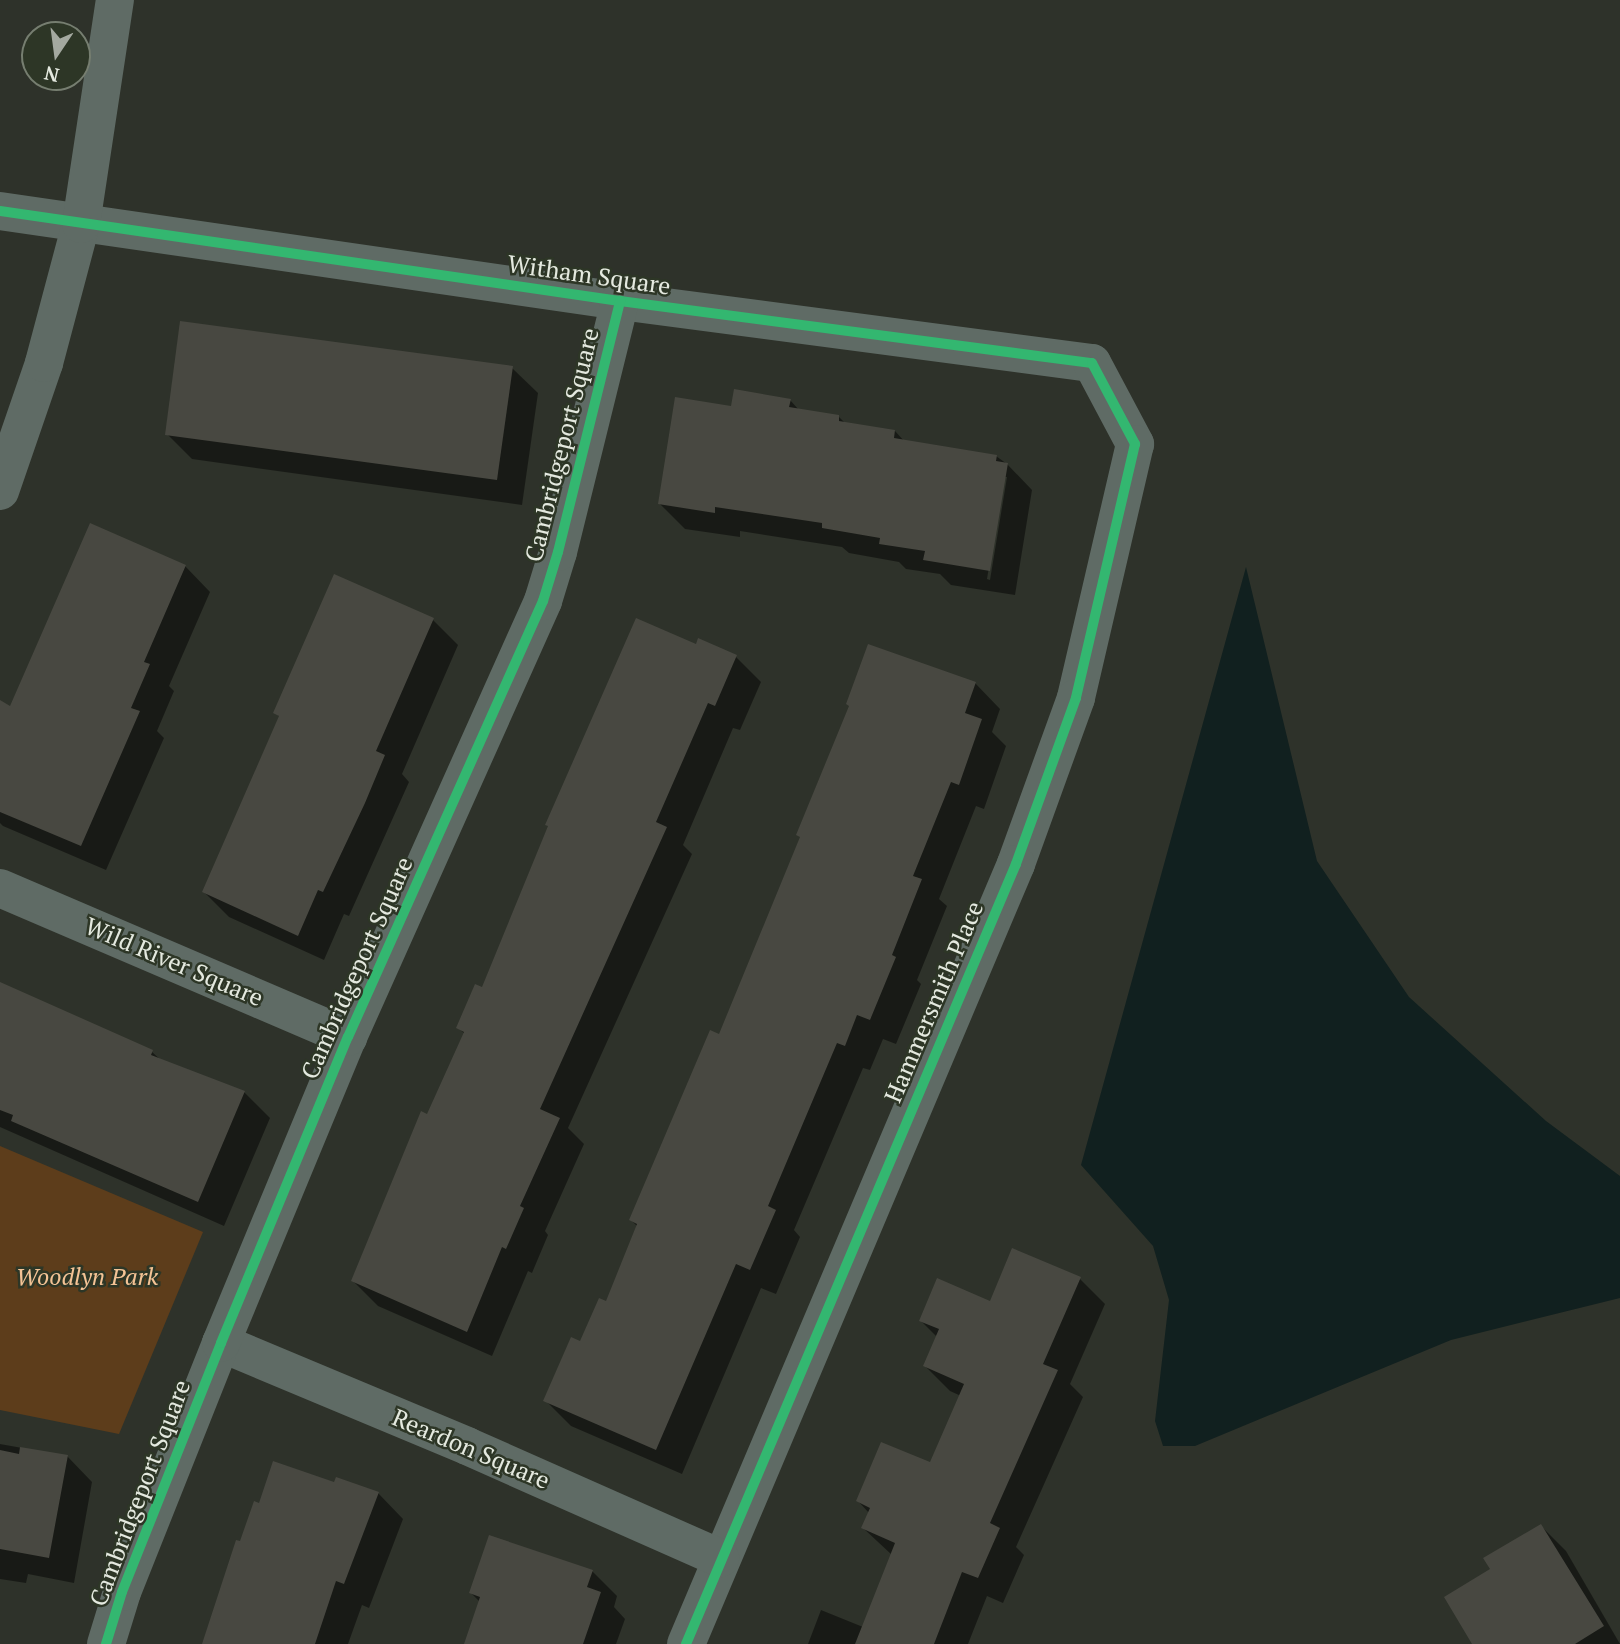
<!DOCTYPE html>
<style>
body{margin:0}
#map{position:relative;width:1620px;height:1644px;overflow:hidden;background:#2e322a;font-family:"PT Serif",serif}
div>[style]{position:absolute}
.green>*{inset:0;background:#5d3d1b}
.water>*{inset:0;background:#11201f}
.shadow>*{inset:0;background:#0007}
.building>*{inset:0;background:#484841}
.street>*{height:38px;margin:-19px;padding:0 19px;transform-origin:19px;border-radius:19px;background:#5f6b65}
.cycleway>*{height:10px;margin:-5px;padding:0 5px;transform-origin:5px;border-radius:5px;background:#33b770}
span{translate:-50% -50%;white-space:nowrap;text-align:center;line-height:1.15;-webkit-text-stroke:5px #2d3626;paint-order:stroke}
.street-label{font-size:24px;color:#e4e9df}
.park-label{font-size:24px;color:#f4c395;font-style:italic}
.north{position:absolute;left:21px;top:21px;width:70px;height:70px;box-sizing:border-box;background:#2d3626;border:2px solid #767e70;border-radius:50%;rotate:193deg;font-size:19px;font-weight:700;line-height:28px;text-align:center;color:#e4e9df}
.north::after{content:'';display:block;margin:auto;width:24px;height:32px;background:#a4a9a0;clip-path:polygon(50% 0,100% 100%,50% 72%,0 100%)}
</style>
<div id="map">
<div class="green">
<div style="clip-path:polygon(0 1146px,203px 1232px,119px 1434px,0 1410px)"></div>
</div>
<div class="water">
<div style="clip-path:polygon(1246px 567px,1317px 861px,1409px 997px,1546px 1121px,1620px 1176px,1620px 1298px,1451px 1340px,1195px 1446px,1163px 1446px,1155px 1421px,1169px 1300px,1153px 1246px,1081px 1165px)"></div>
</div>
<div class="shadow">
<div style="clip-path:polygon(512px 368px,538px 393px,522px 505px,192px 459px,167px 434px)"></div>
<div style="clip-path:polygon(evenodd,790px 400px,799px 410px,838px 416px,846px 424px,895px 431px,905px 442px,996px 456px,1007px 464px,1032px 490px,1015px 595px,951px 585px,940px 574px,906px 569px,899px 562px,849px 553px,842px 547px,740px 531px,740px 537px,685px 529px,660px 504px,732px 408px,790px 400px,1004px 477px,1007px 477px,990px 580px,987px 579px,1004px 477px)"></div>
<div style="clip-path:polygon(185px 566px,210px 592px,169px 686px,174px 691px,157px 731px,164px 738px,106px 870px,3px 826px,0 823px,0 732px)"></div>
<div style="clip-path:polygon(433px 620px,458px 645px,402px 774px,409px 782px,349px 916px,344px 914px,324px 960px,229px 917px,204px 892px,280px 717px,275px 712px)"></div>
<div style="clip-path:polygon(697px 646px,736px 657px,761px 682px,740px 730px,733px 728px,683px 845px,692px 854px,568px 1128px,584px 1144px,545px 1231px,548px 1235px,532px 1273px,528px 1271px,492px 1356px,378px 1306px,353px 1281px,465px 1034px,458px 1028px)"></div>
<div style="clip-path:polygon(975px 683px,1000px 709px,992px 732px,1006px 746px,984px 809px,976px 806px,939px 899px,947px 906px,917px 980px,921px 984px,896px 1044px,883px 1039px,870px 1070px,863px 1068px,794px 1230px,800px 1237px,776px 1294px,761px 1288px,682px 1474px,571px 1426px,545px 1400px,607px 1303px,638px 1227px,631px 1220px,720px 1036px)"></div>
<div style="clip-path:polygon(0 985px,152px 1052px,162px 1061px,244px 1092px,270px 1118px,224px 1226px,0 1127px)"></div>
<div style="clip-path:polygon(1080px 1279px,1105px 1304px,1070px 1384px,1083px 1397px,1016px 1547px,1024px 1555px,1003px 1603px,987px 1596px,968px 1644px,808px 1644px,821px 1610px,863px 1627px,892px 1555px,863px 1528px,869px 1513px,858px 1501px,931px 1465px,961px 1396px,950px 1391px,925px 1366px,937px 1337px,921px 1321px)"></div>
<div style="clip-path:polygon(0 1444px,67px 1456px,92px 1482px,74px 1583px,28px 1574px,26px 1583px,0 1579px)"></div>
<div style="clip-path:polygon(335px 1485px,378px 1493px,403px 1519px,369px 1608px,362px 1605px,348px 1644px,203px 1644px,260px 1505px)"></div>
<div style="clip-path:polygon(1541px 1526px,1566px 1551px,1620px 1644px,1474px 1644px,1492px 1569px)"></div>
<div style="clip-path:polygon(592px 1571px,617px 1596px,614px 1607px,625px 1619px,616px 1644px,466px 1644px,480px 1602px,471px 1593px)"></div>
</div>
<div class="building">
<div style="clip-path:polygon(180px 321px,513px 366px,497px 480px,165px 435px)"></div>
<div style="clip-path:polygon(734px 389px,791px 399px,789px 407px,839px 415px,839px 421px,895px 430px,894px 438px,997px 455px,996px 461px,1008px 463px,990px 571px,923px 560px,925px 551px,879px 544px,880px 538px,822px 528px,822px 523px,715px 507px,715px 513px,658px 504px,675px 397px,731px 406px)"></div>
<div style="clip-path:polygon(90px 523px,186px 565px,144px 662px,150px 664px,131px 708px,140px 711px,81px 846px,0 812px,0 700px,10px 706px)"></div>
<div style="clip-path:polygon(334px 574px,434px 618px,376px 751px,385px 755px,365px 803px,323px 892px,318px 890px,298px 936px,202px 892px,279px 716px,273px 713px)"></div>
<div style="clip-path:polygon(636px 618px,696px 644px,698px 638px,737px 655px,715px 706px,708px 703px,656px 822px,667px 827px,540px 1109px,560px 1118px,520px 1206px,524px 1208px,506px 1249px,502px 1247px,467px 1332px,351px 1281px,421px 1111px,427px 1114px,464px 1032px,456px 1028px,475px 984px,482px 987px,548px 826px,545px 825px)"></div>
<div style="clip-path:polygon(868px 644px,976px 682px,965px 713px,982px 719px,959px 785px,951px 782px,913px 876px,922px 879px,892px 955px,896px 957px,870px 1020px,857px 1015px,845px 1046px,837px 1043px,768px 1206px,776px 1210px,750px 1270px,736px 1264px,656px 1450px,543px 1401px,571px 1337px,580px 1341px,599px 1298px,606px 1301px,637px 1224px,629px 1220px,710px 1030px,719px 1034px,800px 837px,796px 835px,849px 706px,846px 704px)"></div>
<div style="clip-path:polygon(0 982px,153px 1050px,151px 1055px,245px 1091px,198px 1202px,11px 1121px,13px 1115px,0 1110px)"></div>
<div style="clip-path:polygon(1012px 1248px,1081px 1277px,1043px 1364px,1058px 1370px,990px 1523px,1000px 1528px,978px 1578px,962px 1572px,934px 1644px,855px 1644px,895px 1543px,861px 1528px,870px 1508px,856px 1501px,881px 1442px,930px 1462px,964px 1384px,923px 1366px,939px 1329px,919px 1321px,937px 1278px,990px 1301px)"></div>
<div style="clip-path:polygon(20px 1447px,68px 1455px,49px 1558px,0 1549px,0 1450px,19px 1454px)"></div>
<div style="clip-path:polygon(273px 1461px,334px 1482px,336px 1477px,379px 1492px,344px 1584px,336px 1581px,315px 1644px,202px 1644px,236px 1540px,240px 1541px,254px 1501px,259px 1503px)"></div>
<div style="clip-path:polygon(1541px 1524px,1604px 1626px,1575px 1644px,1472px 1644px,1444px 1597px,1490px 1569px,1483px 1558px)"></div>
<div style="clip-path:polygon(489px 1535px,593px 1570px,587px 1587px,601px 1592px,583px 1644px,464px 1644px,480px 1597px,469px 1593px)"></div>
</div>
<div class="street">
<div style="left:0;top:211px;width:626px;rotate:8.26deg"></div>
<div style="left:620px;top:301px;width:476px;rotate:7.5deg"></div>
<div style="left:1092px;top:363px;width:92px;rotate:62deg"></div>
<div style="left:1135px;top:444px;width:261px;rotate:103.1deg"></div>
<div style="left:1076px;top:698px;width:177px;rotate:109.9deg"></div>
<div style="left:1016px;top:864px;width:847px;rotate:112.93deg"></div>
<div style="left:0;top:491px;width:135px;rotate:-71deg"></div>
<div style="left:44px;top:363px;width:144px;rotate:-75.1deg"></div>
<div style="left:81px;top:224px;width:227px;rotate:-81.4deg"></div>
<div style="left:0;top:888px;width:379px;rotate:23.2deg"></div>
<div style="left:221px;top:1343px;width:267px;rotate:22.7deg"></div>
<div style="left:467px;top:1446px;width:277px;rotate:23.9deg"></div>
<div style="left:106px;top:1644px;width:54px;rotate:-72.9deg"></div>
<div style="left:122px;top:1592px;width:268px;rotate:-68.3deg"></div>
<div style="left:221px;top:1343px;width:331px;rotate:-67.5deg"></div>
<div style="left:348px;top:1037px;width:478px;rotate:-65.9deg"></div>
<div style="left:543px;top:601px;width:51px;rotate:-73deg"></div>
<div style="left:558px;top:552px;width:259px;rotate:-76.1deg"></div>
</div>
<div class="cycleway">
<div style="left:0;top:211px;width:626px;rotate:8.26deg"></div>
<div style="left:620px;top:301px;width:476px;rotate:7.5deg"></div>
<div style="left:1092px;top:363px;width:92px;rotate:62deg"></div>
<div style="left:1135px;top:444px;width:261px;rotate:103.1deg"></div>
<div style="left:1076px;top:698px;width:177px;rotate:109.9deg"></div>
<div style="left:1016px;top:864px;width:847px;rotate:112.93deg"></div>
<div style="left:106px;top:1644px;width:54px;rotate:-72.9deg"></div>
<div style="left:122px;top:1592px;width:268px;rotate:-68.3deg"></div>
<div style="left:221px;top:1343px;width:331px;rotate:-67.5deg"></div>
<div style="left:348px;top:1037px;width:478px;rotate:-65.9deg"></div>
<div style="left:543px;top:601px;width:51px;rotate:-73deg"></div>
<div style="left:558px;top:552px;width:259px;rotate:-76.1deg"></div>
</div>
<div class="street-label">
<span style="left:589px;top:275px;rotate:8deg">Witham Square</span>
<span style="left:562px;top:445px;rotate:-76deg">Cambridgeport Square</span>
<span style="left:174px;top:962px;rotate:23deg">Wild River Square</span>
<span style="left:357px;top:968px;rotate:-66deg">Cambridgeport Square</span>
<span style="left:934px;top:1002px;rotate:-67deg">Hammersmith Place</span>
<span style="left:471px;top:1449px;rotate:23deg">Reardon Square</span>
<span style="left:140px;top:1493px;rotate:-69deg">Cambridgeport Square</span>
</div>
<div class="park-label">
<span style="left:87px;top:1277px">Woodlyn Park</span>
</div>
<div class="north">N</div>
</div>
